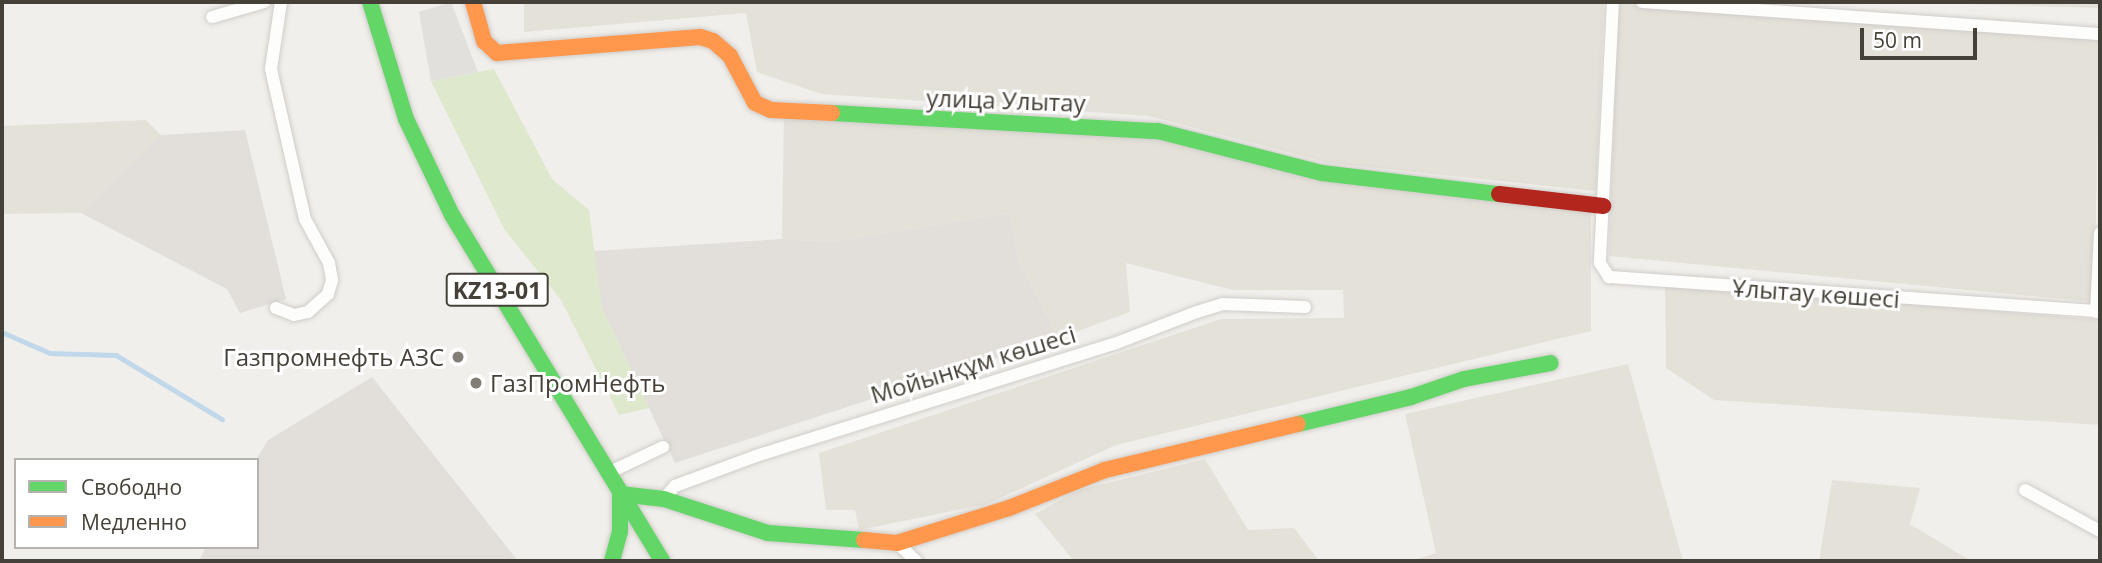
<!DOCTYPE html>
<meta charset="utf-8">
<style>
body{margin:0}
#map{position:relative;width:2102px;height:563px;overflow:hidden;background:#f1efeb;font-family:"Open Sans",sans-serif}
div>[style]{position:absolute}
.residential>*{inset:0;background:#e4e1d9}
.industrial>*{inset:0;background:#e2dfdb}
.green>*{inset:0;background:#dde8cd}
.parking>*{inset:0;background:#e2e0dc}
.stream>*{height:4.5px;margin:-2.25px;padding:0 2.25px;transform-origin:2.25px;border-radius:2.25px;background:#c0d8ea}
.roads{filter:drop-shadow(0 0 2px #cfcdc9) drop-shadow(0 0 2px #cfcdc9)}
.street>*{height:12px;margin:-6px;padding:0 6px;transform-origin:6px;border-radius:6px;background:#fdfdfc}
.fast>*{height:16px;margin:-8px;padding:0 8px;transform-origin:8px;border-radius:8px;background:#63d668}
.slow>*{height:16px;margin:-8px;padding:0 8px;transform-origin:8px;border-radius:8px;background:#ff974d}
.jam>*{height:16px;margin:-8px;padding:0 8px;transform-origin:8px;border-radius:8px;background:#b3261e}
.dots>*{width:19px;height:19px;translate:-50% -50%;box-sizing:border-box;border:4px solid #fff;border-radius:50%}
span{translate:-50% -50%;white-space:nowrap;text-align:center;line-height:1.15;-webkit-text-stroke:6px #fff;paint-order:stroke}
.shield-label span{padding:2px 5px;background:#fff;border:2px solid;border-radius:5px;-webkit-text-stroke-width:0}
.shield-label{font-size:23px;color:#464138;font-weight:700}
.street-label{font-size:24px;color:#464138}
.poi-label{font-size:24px;color:#464138}
.right{translate:-100% -50%;text-align:right}
.left{translate:0 -50%;text-align:left}
.frame{position:absolute;inset:0;border:4px solid #464138;pointer-events:none}
.legend{position:absolute;left:14px;top:458px;width:245px;height:91px;box-sizing:border-box;background:#fff;border:2px solid #b5b3af;margin:0;padding:9px 12px;list-style:none;font-size:21px;color:#464138}
.legend li{display:flex;align-items:center;gap:14px;height:35px}
.legend b{width:35px;border:2px solid #b5b3af}
.scale{position:absolute;left:1860px;top:28px;width:117px;height:32px;box-sizing:border-box;border:4px solid #464138;border-top:0;padding-left:9px;font-size:21px;line-height:24px;white-space:nowrap;color:#464138;-webkit-text-stroke:5px #fff;paint-order:stroke}
</style>
<div id="map">
<div class="residential">
<div style="clip-path:polygon(524px 2px,1604px 2px,1596px 191px,1329px 163px,1149px 116px,821px 94px,757px 72px,746px 13px,524px 32px)"></div>
<div style="clip-path:polygon(1902px 2px,2100px 2px,2100px 8px)"></div>
<div style="clip-path:polygon(1618px 3px,2100px 38px,2094px 302px,1609px 256px)"></div>
<div style="clip-path:polygon(784px 114px,1183px 136px,1253px 160px,1591px 202px,1591px 331px,1116px 445px,987px 504px,859px 530px,855px 510px,826px 510px,819px 453px,1221px 319px,1344px 318px,1343px 290px,1233px 290px,1126px 263px,1130px 312px,1059px 338px,1019px 261px,1010px 213px,831px 242px,782px 239px)"></div>
<div style="clip-path:polygon(146px 120px,161px 135px,81px 213px,2px 214px,2px 126px)"></div>
<div style="clip-path:polygon(1665px 283px,2100px 320px,2100px 425px,1714px 400px,1666px 368px)"></div>
<div style="clip-path:polygon(1628px 364px,1683px 561px,1411px 561px,1436px 553px,1405px 414px)"></div>
<div style="clip-path:polygon(1205px 459px,1248px 530px,1294px 528px,1319px 561px,1074px 561px,1035px 514px,1079px 490px)"></div>
<div style="clip-path:polygon(1832px 480px,1920px 488px,1910px 524px,1971px 561px,1819px 561px)"></div>
</div>
<div class="industrial">
<div style="clip-path:polygon(245px 130px,286px 299px,240px 313px,227px 289px,81px 213px,161px 135px)"></div>
<div style="clip-path:polygon(1010px 213px,1019px 261px,1059px 338px,675px 463px,602px 309px,593px 251px,782px 239px,831px 242px)"></div>
<div style="clip-path:polygon(372px 377px,518px 561px,199px 561px,206px 547px,257px 547px,256px 460px,268px 440px)"></div>
</div>
<div class="green">
<div style="clip-path:polygon(494px 69px,552px 179px,589px 210px,602px 309px,649px 408px,619px 415px,561px 300px,504px 229px,431px 81px)"></div>
</div>
<div class="parking">
<div style="clip-path:polygon(451px 2px,478px 72px,431px 81px,419px 12px)"></div>
</div>
<div class="stream">
<div style="left:2px;top:332px;width:52px;rotate:23.6deg"></div>
<div style="left:50px;top:353px;width:66px;rotate:1.7deg"></div>
<div style="left:116px;top:355px;width:124px;rotate:31.1deg"></div>
</div>
<div class="roads">
<div class="street">
<div style="left:1613px;top:2px;width:261px;rotate:92.9deg"></div>
<div style="left:1600px;top:263px;width:17px;rotate:57deg"></div>
<div style="left:1609px;top:277px;width:492px;rotate:4deg"></div>
<div style="left:1642px;top:2px;width:459px;rotate:4deg"></div>
<div style="left:212px;top:17px;width:54px;rotate:-16.1deg"></div>
<div style="left:276px;top:308px;width:19px;rotate:21deg"></div>
<div style="left:294px;top:315px;width:14px;rotate:-12deg"></div>
<div style="left:308px;top:312px;width:27px;rotate:-42deg"></div>
<div style="left:328px;top:294px;width:15px;rotate:-74deg"></div>
<div style="left:332px;top:280px;width:17px;rotate:-100deg"></div>
<div style="left:329px;top:263px;width:50px;rotate:-118.6deg"></div>
<div style="left:305px;top:219px;width:154px;rotate:-102.8deg"></div>
<div style="left:271px;top:69px;width:68px;rotate:-81.5deg"></div>
<div style="left:2096px;top:312px;width:79px;rotate:-87.1deg"></div>
<div style="left:608px;top:473px;width:61px;rotate:-25.3deg"></div>
<div style="left:2025px;top:490px;width:85px;rotate:28.7deg"></div>
<div style="left:664px;top:499px;width:17px;rotate:-50deg"></div>
<div style="left:675px;top:486px;width:86px;rotate:-20.3deg"></div>
<div style="left:756px;top:456px;width:375px;rotate:-17.4deg"></div>
<div style="left:1114px;top:344px;width:89px;rotate:-21.1deg"></div>
<div style="left:1197px;top:312px;width:27px;rotate:-17deg"></div>
<div style="left:1223px;top:304px;width:82px;rotate:2.1deg"></div>
<div style="left:897px;top:543px;width:26px;rotate:43deg"></div>
</div>
<div class="fast">
<div style="left:370px;top:2px;width:122px;rotate:72.9deg"></div>
<div style="left:406px;top:119px;width:106px;rotate:64.4deg"></div>
<div style="left:452px;top:215px;width:405px;rotate:58.7deg"></div>
<div style="left:832px;top:113px;width:326px;rotate:3.2deg"></div>
<div style="left:1158px;top:131px;width:169px;rotate:14.4deg"></div>
<div style="left:1322px;top:173px;width:178px;rotate:6.8deg"></div>
<div style="left:1298px;top:424px;width:116px;rotate:-13.4deg"></div>
<div style="left:1411px;top:397px;width:56px;rotate:-18.8deg"></div>
<div style="left:1464px;top:379px;width:88px;rotate:-10.4deg"></div>
<div style="left:612px;top:561px;width:31px;rotate:-75deg"></div>
<div style="left:620px;top:531px;width:37px;rotate:-90deg"></div>
<div style="left:620px;top:494px;width:44px;rotate:6.5deg"></div>
<div style="left:664px;top:499px;width:109px;rotate:18.1deg"></div>
<div style="left:768px;top:533px;width:96px;rotate:4.2deg"></div>
</div>
<div class="slow">
<div style="left:473px;top:2px;width:41px;rotate:74.2deg"></div>
<div style="left:484px;top:41px;width:18px;rotate:43deg"></div>
<div style="left:497px;top:53px;width:204px;rotate:-4.5deg"></div>
<div style="left:700px;top:37px;width:14px;rotate:17deg"></div>
<div style="left:713px;top:41px;width:23px;rotate:41deg"></div>
<div style="left:730px;top:56px;width:53px;rotate:62deg"></div>
<div style="left:755px;top:103px;width:17px;rotate:24deg"></div>
<div style="left:771px;top:110px;width:61px;rotate:2.8deg"></div>
<div style="left:864px;top:540px;width:33px;rotate:5deg"></div>
<div style="left:897px;top:543px;width:117px;rotate:-17.4deg"></div>
<div style="left:1009px;top:508px;width:103px;rotate:-21.6deg"></div>
<div style="left:1105px;top:470px;width:198px;rotate:-13.4deg"></div>
</div>
<div class="jam">
<div style="left:1499px;top:194px;width:105px;rotate:6.6deg"></div>
</div>
</div>
<div class="dots">
<div style="left:458px;top:357px;background:#827e77"></div>
<div style="left:476px;top:383px;background:#827e77"></div>
</div>
<div class="shield-label">
<span style="left:497px;top:290px">KZ13-01</span>
</div>
<div class="street-label">
<span style="left:1006px;top:100px;rotate:2deg">улица Улытау</span>
<span style="left:1816px;top:293px;rotate:4deg">Ұлытау көшесі</span>
<span style="left:973px;top:364px;rotate:-17deg">Мойынқұм көшесі</span>
</div>
<div class="poi-label">
<span class="right" style="left:444px;top:357px">Газпромнефть АЗС</span>
<span class="left" style="left:490px;top:383px">ГазПромНефть</span>
</div>
<div class="frame"></div>
<ul class="legend">
<li><b style="height:9px;background:#63d668"></b>Свободно</li>
<li><b style="height:9px;background:#ff974d"></b>Медленно</li>
</ul>
<div class="scale">50 m</div>
</div>
